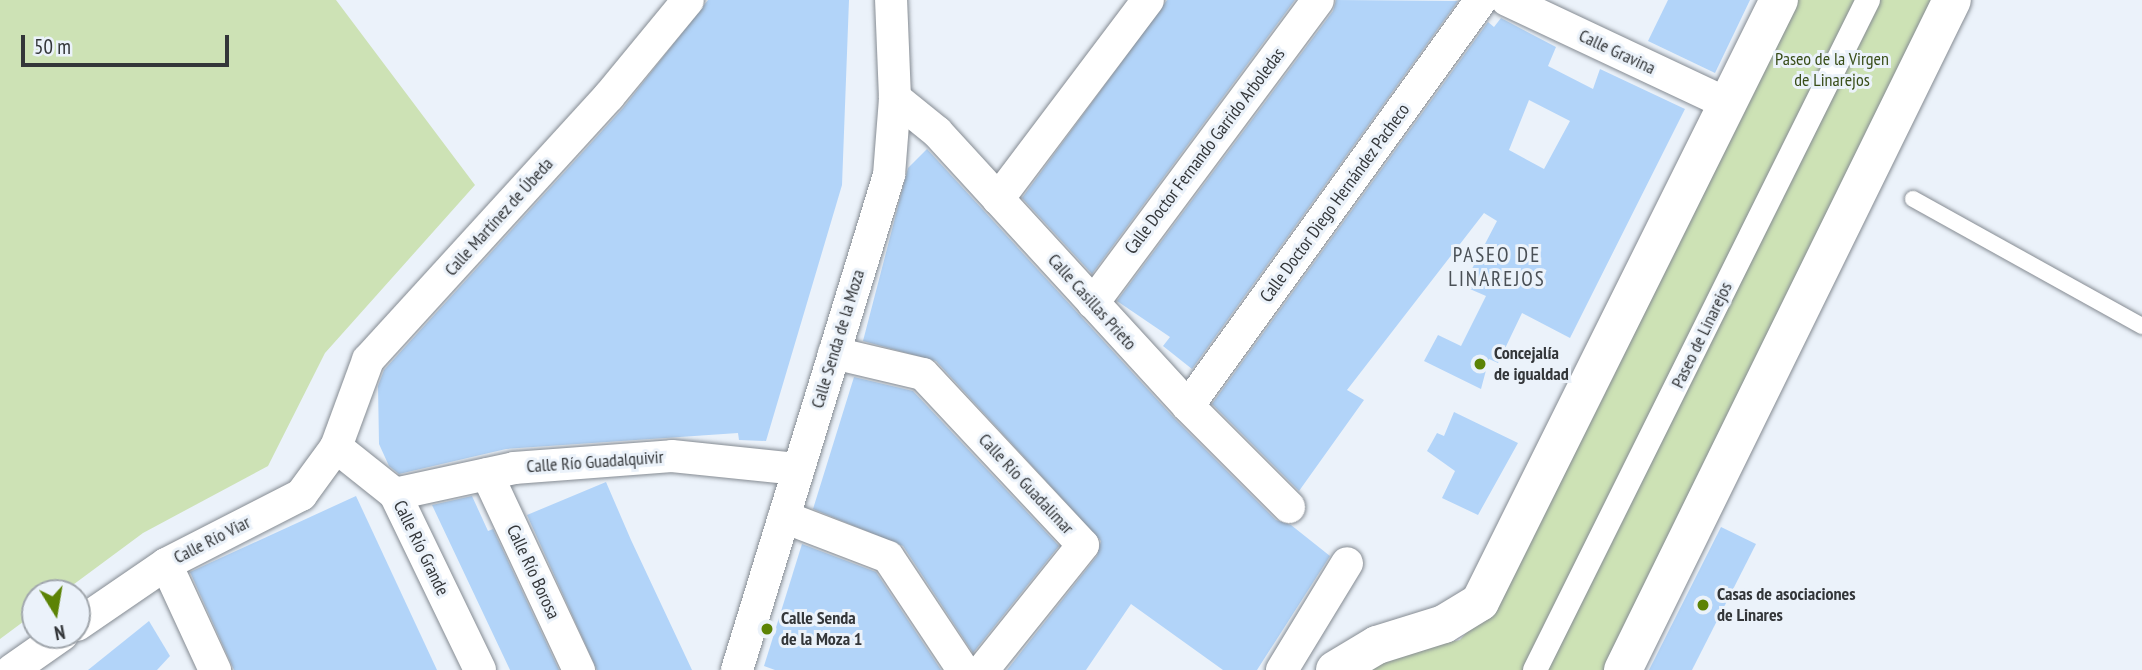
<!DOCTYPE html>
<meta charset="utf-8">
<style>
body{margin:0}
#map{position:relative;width:2142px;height:670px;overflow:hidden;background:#ebf2fa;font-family:"PT Sans Narrow",sans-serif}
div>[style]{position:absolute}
.green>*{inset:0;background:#cde2b5}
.building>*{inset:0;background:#b2d4f9}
.roads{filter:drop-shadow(0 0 2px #858b92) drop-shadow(0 0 2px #858b92)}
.service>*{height:16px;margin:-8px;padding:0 8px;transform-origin:8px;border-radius:8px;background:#fff}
.pedestrian>*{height:24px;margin:-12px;padding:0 12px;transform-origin:12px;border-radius:12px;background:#fff}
.minor>*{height:32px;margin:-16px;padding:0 16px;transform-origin:16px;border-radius:16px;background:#fff}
.secondary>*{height:38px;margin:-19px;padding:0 19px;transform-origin:19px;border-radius:19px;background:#fff}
.dots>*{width:19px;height:19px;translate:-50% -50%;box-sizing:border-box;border:4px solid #ebf2fa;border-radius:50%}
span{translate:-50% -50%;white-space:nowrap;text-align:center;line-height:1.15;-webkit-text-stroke:6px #ebf2fa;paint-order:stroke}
.street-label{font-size:18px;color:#333639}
.park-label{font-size:18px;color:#384d18}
.poi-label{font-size:18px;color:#333639;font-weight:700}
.left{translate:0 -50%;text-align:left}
.quarter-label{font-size:21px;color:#4a5056;letter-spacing:2px}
.north{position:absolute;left:21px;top:579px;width:70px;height:70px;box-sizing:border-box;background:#ebf2fa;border:2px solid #a1a7ad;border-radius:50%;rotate:169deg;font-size:19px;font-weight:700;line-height:28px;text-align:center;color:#333639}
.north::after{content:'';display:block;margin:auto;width:24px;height:32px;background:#5c8305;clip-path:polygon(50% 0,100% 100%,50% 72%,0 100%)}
.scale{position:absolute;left:21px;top:35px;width:208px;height:32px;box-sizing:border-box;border:4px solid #333639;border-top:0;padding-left:9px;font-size:21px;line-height:24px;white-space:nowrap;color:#333639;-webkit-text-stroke:5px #ebf2fa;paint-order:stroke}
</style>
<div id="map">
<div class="green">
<div style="clip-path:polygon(0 0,336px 0,475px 185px,325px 353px,268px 466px,143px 533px,62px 593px,35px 593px,35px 613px,0 639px)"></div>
<div style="clip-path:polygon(1791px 0,1943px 0,1609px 670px,1364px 670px,1402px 650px,1460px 640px,1493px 601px)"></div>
</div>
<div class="building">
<div style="clip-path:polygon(708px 0,849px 0,842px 185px,766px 441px,739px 440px,738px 433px,506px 449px,399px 474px,389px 466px,379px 444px,378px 386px,384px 370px,623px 108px)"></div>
<div style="clip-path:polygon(1167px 0,1295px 0,1092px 274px,1022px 198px)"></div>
<div style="clip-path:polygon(1336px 0,1458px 1px,1192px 369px,1163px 346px,1170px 337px,1117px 301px,1333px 11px)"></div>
<div style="clip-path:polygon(1668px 0,1750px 0,1715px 73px,1648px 41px)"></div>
<div style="clip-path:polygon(evenodd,1501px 18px,1556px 47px,1548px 66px,1593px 89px,1600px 69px,1685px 109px,1570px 338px,1522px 313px,1498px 363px,1489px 359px,1481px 389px,1424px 361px,1438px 335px,1461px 346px,1486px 296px,1463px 286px,1497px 221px,1484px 213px,1347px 390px,1364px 400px,1299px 491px,1212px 404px,1488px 22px,1494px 27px,1501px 18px,1529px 100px,1570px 121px,1544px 169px,1509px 150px,1529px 100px)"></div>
<div style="clip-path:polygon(927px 149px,1175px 419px,1276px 520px,1291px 525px,1330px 556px,1257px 670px,1223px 670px,1131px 604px,1086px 670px,1007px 670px,1097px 556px,1101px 541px,936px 361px,863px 341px,908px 168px)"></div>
<div style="clip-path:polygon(854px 377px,913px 391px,1059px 546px,973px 653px,903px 546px,813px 509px)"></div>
<div style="clip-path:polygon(1454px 412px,1518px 443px,1478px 515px,1442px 498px,1455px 471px,1427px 451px,1437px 433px,1444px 436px)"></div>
<div style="clip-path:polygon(606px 482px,631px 540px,692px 670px,597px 670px,527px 515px)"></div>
<div style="clip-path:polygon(356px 496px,437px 670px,234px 670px,190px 572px)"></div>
<div style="clip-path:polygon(472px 496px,488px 531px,493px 529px,559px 670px,510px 670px,432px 505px)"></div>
<div style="clip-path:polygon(1721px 527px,1756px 544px,1692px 670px,1649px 670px)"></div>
<div style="clip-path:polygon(802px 544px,876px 572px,941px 670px,775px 670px,764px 666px)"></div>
<div style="clip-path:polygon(149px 621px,170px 656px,157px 670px,88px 670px)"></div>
</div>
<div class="roads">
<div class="service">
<div style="left:1913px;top:199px;width:262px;rotate:29deg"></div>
</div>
<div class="pedestrian">
<div style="left:1535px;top:670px;width:748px;rotate:-63.57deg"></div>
</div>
<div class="minor">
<div style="left:1507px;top:0;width:244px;rotate:25.2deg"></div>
<div style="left:895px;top:98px;width:54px;rotate:39deg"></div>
<div style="left:937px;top:132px;width:372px;rotate:47.5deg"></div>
<div style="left:1188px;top:406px;width:143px;rotate:45deg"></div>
<div style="left:998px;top:199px;width:249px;rotate:-53deg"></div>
<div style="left:1093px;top:303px;width:377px;rotate:-53.4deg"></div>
<div style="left:834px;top:353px;width:91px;rotate:13.3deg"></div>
<div style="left:923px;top:374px;width:234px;rotate:46.9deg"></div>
<div style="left:1083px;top:545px;width:160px;rotate:128.7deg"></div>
<div style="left:1188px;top:406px;width:501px;rotate:-54.18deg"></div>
<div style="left:336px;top:447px;width:75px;rotate:38.5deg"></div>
<div style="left:395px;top:494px;width:195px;rotate:64.2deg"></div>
<div style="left:487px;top:474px;width:217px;rotate:64.9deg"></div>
<div style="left:395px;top:494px;width:122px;rotate:-12.3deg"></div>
<div style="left:514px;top:468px;width:158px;rotate:-4.3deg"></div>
<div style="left:672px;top:456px;width:127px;rotate:5.9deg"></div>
<div style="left:784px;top:517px;width:111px;rotate:21deg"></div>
<div style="left:888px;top:557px;width:136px;rotate:56.4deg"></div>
<div style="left:166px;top:564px;width:117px;rotate:65.2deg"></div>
<div style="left:77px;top:625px;width:108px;rotate:-34.4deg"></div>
<div style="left:166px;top:564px;width:152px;rotate:-27.1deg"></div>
<div style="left:301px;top:495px;width:59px;rotate:-53.9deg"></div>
<div style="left:336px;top:447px;width:93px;rotate:-69.8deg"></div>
<div style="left:368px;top:360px;width:357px;rotate:-47.6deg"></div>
<div style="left:609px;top:96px;width:124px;rotate:-50.5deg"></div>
<div style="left:12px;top:670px;width:61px;rotate:-35deg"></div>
<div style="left:737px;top:670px;width:518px;rotate:-72.93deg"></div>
<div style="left:889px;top:175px;width:77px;rotate:-85.5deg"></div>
<div style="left:895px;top:98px;width:98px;rotate:-92.3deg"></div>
<div style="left:1282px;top:670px;width:125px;rotate:-58.7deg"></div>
</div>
<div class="secondary">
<div style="left:1335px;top:670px;width:49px;rotate:-30.8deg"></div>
<div style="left:1377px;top:645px;width:70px;rotate:-17.4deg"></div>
<div style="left:1444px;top:624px;width:42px;rotate:-31.4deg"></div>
<div style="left:1480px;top:602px;width:672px;rotate:-63.59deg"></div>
<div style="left:1623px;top:670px;width:746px;rotate:-63.85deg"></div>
</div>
</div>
<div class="dots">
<div style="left:1480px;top:364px;background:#5c8305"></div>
<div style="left:1703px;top:605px;background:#5c8305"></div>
<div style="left:767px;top:629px;background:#5c8305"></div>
</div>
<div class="street-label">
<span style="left:1617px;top:52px;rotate:25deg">Calle Gravina</span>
<span style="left:1205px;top:151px;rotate:-53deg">Calle Doctor Fernando Garrido Arboledas</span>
<span style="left:1335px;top:203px;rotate:-54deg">Calle Doctor Diego Hernández Pacheco</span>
<span style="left:499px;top:217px;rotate:-48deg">Calle Martínez de Úbeda</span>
<span style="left:1092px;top:302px;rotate:48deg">Calle Casillas Prieto</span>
<span style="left:1702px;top:335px;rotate:-64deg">Paseo de Linarejos</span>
<span style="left:838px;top:339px;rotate:-73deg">Calle Senda de la Moza</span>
<span style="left:595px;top:462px;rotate:-4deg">Calle Río Guadalquivir</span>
<span style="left:1026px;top:484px;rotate:47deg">Calle Río Guadalimar</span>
<span style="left:212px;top:540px;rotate:-27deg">Calle Río Viar</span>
<span style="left:421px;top:548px;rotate:64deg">Calle Río Grande</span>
<span style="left:533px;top:572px;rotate:65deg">Calle Río Borosa</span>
</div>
<div class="park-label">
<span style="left:1832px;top:70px">Paseo de la Virgen<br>de Linarejos</span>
</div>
<div class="poi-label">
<span class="left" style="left:1494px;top:364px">Concejalía<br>de igualdad</span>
<span class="left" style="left:1717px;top:605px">Casas de asociaciones<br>de Linares</span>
<span class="left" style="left:781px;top:629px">Calle Senda<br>de la Moza 1</span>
</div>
<div class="quarter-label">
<span style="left:1497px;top:267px">PASEO DE<br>LINAREJOS</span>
</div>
<div class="north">N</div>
<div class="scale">50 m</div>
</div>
